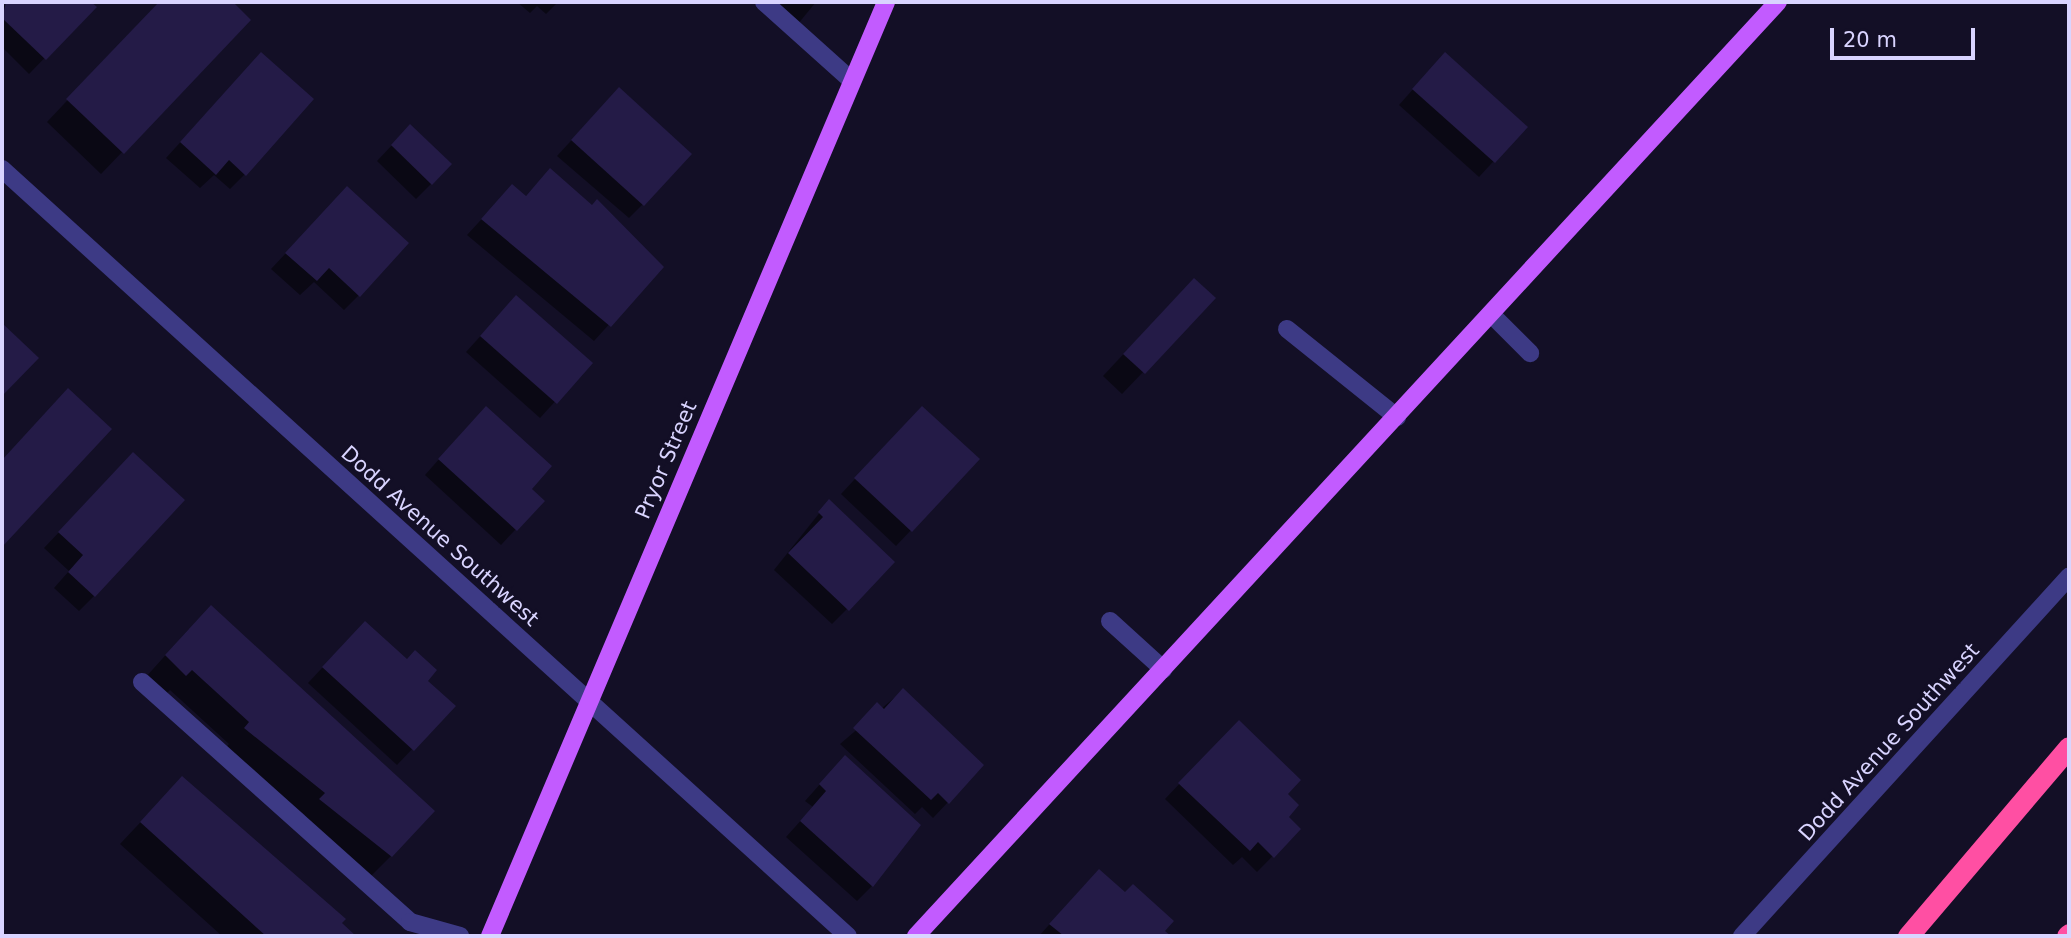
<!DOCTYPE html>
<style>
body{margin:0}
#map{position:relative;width:2071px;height:938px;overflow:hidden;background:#130f26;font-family:"DejaVu Sans",sans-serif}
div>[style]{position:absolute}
.shadow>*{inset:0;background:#0007}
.building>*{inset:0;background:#241b47}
.minor>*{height:18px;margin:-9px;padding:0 9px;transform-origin:9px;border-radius:9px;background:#3d3a85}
.major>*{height:18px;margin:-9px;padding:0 9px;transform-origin:9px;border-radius:9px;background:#c25bff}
.highway>*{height:21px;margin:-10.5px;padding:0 10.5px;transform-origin:10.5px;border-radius:10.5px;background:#ff4fa3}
span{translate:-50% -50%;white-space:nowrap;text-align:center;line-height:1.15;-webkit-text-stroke:5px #130f26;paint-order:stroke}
.street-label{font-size:21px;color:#d9d4ff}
.frame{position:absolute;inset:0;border:4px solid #d9d4ff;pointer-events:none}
.scale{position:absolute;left:1830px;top:28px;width:145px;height:32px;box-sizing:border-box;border:4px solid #d9d4ff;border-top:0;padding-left:9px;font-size:21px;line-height:24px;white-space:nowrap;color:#d9d4ff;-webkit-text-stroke:5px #130f26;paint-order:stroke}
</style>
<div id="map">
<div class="shadow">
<div style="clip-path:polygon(8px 2px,88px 2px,94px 7px,29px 74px,2px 47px,2px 8px)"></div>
<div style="clip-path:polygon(160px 2px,230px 2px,249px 20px,101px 174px,47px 122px)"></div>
<div style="clip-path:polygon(517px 2px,558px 2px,546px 14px,537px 6px,530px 13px)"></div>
<div style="clip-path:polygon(762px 2px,816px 2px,793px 30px)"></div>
<div style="clip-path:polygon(246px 70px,245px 174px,230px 189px,214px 175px,200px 188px,166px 158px)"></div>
<div style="clip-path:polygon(1430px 70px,1525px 127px,1479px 177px,1399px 105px)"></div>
<div style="clip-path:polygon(604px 105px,644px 203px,629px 218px,557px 156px)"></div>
<div style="clip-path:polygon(410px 126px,431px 184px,416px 199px,377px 161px)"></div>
<div style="clip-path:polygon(512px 186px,525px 197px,535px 186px,661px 267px,594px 341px,467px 235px)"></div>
<div style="clip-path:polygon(332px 204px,359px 295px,344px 310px,314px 282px,300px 295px,271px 269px)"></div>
<div style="clip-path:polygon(516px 297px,590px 363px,540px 418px,466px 352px)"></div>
<div style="clip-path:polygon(1214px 298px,1122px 394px,1103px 376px,1173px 301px)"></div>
<div style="clip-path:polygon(471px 423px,542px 501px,501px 545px,425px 475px)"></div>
<div style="clip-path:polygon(907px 423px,978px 459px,896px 546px,841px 494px)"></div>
<div style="clip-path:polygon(118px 470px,94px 596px,79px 611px,54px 588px,69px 571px,44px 548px)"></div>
<div style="clip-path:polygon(829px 501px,847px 609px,832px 624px,774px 570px)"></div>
<div style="clip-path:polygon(189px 629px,391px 856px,370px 877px,299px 821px,305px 815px,224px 750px,229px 744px,170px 690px,164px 696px,145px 678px)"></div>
<div style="clip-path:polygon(350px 638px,406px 661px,453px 706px,397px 765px,308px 683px)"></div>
<div style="clip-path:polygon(902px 691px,982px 766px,933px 818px,922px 807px,915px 814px,840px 744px)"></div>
<div style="clip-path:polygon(1224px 737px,1286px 794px,1286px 817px,1299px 829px,1257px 872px,1242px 857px,1233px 865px,1165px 799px)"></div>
<div style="clip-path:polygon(830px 773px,872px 886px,857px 901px,786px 837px,813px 807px,805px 801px)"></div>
<div style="clip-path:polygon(182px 778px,340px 924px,354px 936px,222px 936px,120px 844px)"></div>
<div style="clip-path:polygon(1084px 886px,1162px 931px,1168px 936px,1039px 936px)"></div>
</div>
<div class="building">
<div style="clip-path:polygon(6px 2px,91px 2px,97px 7px,46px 60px,2px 18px)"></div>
<div style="clip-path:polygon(159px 2px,233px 2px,251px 20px,124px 154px,66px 99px)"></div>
<div style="clip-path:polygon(261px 52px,314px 99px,246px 176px,229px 160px,216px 175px,180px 142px)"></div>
<div style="clip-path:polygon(1445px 52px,1528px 127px,1495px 163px,1412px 89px)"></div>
<div style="clip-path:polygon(619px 87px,692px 154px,644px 206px,571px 140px)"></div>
<div style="clip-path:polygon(410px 124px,452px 164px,432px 185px,391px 145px)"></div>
<div style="clip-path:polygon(550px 168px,592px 205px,597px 199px,664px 267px,611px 327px,481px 219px,512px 184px,526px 196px)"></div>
<div style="clip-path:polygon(347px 186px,409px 243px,360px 297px,329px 268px,317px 281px,285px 253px)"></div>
<div style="clip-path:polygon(1194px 278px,1216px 298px,1145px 374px,1123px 354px)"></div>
<div style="clip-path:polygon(516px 295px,593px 363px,557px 404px,480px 336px)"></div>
<div style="clip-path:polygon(2px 323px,39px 358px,2px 396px)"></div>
<div style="clip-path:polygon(68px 388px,112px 429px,2px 547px,2px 460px)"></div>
<div style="clip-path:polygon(486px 406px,552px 466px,532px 489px,545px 501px,517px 531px,438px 459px)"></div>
<div style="clip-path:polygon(922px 406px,980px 459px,912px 532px,854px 478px)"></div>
<div style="clip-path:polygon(133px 452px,185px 500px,95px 597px,68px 572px,83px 555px,58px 532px)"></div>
<div style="clip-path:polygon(829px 499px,895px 562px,849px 611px,788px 553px,823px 517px,818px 512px)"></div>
<div style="clip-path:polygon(211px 605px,435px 811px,392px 857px,319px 799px,325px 793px,244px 728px,249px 722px,192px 670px,186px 676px,165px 655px)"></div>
<div style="clip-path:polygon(365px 621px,407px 659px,415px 650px,437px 670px,428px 681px,456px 706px,414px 751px,322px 667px)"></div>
<div style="clip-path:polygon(903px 688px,984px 765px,949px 804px,938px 793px,931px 800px,853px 728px,877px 702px,884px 709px)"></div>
<div style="clip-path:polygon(1239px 720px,1301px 780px,1288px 794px,1299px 805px,1289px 817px,1301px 829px,1274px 858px,1258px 842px,1250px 851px,1178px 783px)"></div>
<div style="clip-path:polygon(845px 755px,921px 825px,873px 887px,800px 821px,826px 791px,819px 784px)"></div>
<div style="clip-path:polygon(182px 776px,346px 919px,342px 923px,356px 936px,266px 936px,140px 822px)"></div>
<div style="clip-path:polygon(1099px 869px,1125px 892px,1133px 884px,1174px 921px,1165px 931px,1171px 936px,1064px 936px,1049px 924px)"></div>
</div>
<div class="minor">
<div style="left:764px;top:2px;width:117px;rotate:41.9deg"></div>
<div style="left:2px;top:169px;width:1142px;rotate:42.2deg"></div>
<div style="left:1492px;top:315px;width:54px;rotate:45deg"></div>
<div style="left:1287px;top:329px;width:141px;rotate:38.7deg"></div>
<div style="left:1110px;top:621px;width:72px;rotate:42.2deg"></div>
<div style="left:142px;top:682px;width:360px;rotate:41.8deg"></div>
<div style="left:410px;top:922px;width:52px;rotate:15.6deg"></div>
<div style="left:1742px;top:936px;width:486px;rotate:-47.7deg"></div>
</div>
<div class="major">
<div style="left:490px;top:936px;width:1014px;rotate:-67.02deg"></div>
<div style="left:916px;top:936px;width:1271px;rotate:-47.3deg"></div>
</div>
<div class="highway">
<div style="left:1908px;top:936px;width:248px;rotate:-49.6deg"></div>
<div style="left:2067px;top:936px;width:3px;rotate:-45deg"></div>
</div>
<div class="street-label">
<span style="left:666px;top:460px;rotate:-67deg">Pryor Street</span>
<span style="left:440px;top:536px;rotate:42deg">Dodd Avenue Southwest</span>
<span style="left:1889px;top:742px;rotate:-48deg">Dodd Avenue Southwest</span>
</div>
<div class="frame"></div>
<div class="scale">20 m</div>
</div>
